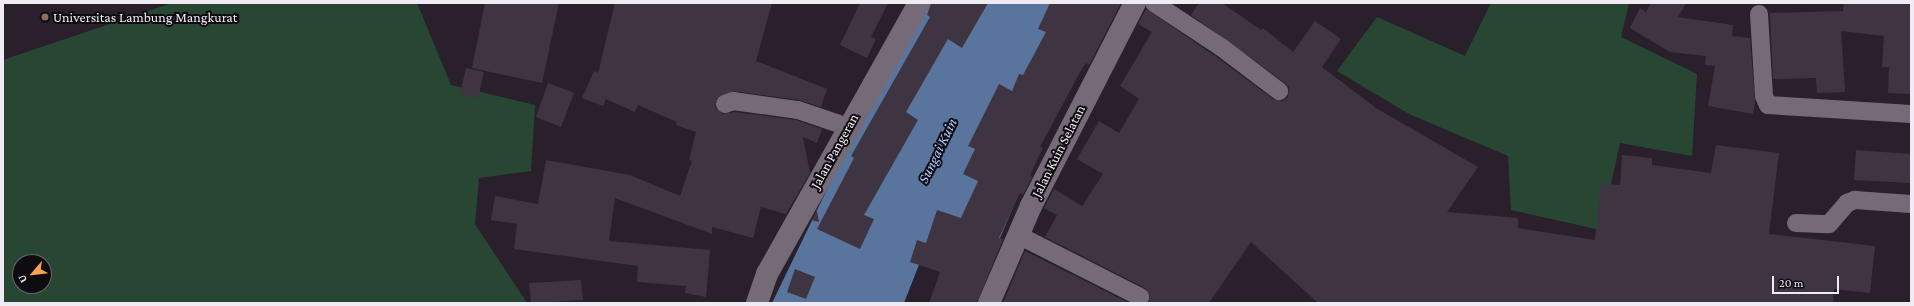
<!DOCTYPE html>
<style>
body{margin:0}
#map{position:relative;width:1914px;height:306px;overflow:hidden;background:#29202c;font-family:"Crimson Pro",serif}
div>[style]{position:absolute}
.green>*{inset:0;background:#284733}
.water>*{inset:0;background:#5a759d}
.building>*{inset:0;background:#3f3542}
.minor>*{height:18px;margin:-9px;padding:0 9px;transform-origin:9px;border-radius:9px;background:#746a78}
.tertiary>*{height:22px;margin:-11px;padding:0 11px;transform-origin:11px;border-radius:11px;background:#746a78}
.dots>*{width:11px;height:11px;translate:-50% -50%;box-sizing:border-box;border:2px solid #0f0c11;border-radius:50%}
span{translate:-50% -50%;white-space:nowrap;text-align:center;line-height:1.15;-webkit-text-stroke:4px #0f0c11;paint-order:stroke}
.poi-label{font-size:14px;color:#f0eaf3}
.left{translate:0 -50%;text-align:left}
.street-label{font-size:14px;color:#f0eaf3}
.water-label{font-size:15px;color:#a8cafc;font-style:italic}
.frame{position:absolute;inset:0;border:4px solid #f0eaf3;pointer-events:none}
.north{position:absolute;left:12px;top:254px;width:40px;height:40px;box-sizing:border-box;background:#0f0c11;border:1px solid #69656b;border-radius:50%;rotate:242deg;font-size:11px;font-weight:700;line-height:16px;text-align:center;color:#f0eaf3}
.north::after{content:'';display:block;margin:auto;width:14px;height:18px;background:#fb9e50;clip-path:polygon(50% 0,100% 100%,50% 72%,0 100%)}
.scale{position:absolute;left:1772px;top:276px;width:67px;height:18px;box-sizing:border-box;border:2px solid #f0eaf3;border-top:0;padding-left:5px;font-size:12px;line-height:14px;white-space:nowrap;color:#f0eaf3;-webkit-text-stroke:3px #0f0c11;paint-order:stroke}
</style>
<div id="map">
<div class="green">
<div style="clip-path:polygon(evenodd,172px 3px,417px 3px,451px 85px,535px 105px,531px 171px,479px 178px,475px 224px,527px 303px,3px 303px,3px 60px,172px 3px,20px 262px,44px 262px,44px 286px,20px 286px,20px 262px)"></div>
<div style="clip-path:polygon(1491px 3px,1629px 3px,1621px 37px,1697px 74px,1692px 156px,1620px 143px,1601px 230px,1511px 210px,1508px 156px,1409px 114px,1337px 71px,1377px 17px,1465px 56px)"></div>
</div>
<div class="water">
<div style="clip-path:polygon(926px 3px,1108px 3px,1050px 121px,994px 252px,922px 257px,904px 303px,772px 303px,865px 111px)"></div>
</div>
<div class="building">
<div style="clip-path:polygon(485px 3px,559px 3px,542px 83px,472px 68px)"></div>
<div style="clip-path:polygon(615px 3px,772px 3px,756px 61px,827px 89px,821px 107px,799px 100px,734px 91px,717px 98px,715px 108px,723px 114px,734px 112px,796px 120px,822px 129px,817px 143px,803px 137px,810px 173px,786px 214px,761px 207px,753px 238px,712px 227px,712px 234px,615px 198px,609px 241px,710px 250px,706px 297px,685px 293px,686px 286px,637px 282px,638px 266px,514px 249px,517px 224px,491px 220px,495px 196px,538px 204px,546px 160px,630px 175px,680px 196px,692px 161px,689px 160px,696px 132px,676px 125px,677px 122px,638px 105px,635px 112px,606px 99px,603px 106px,582px 98px,594px 71px,598px 73px)"></div>
<div style="clip-path:polygon(860px 3px,888px 3px,871px 37px,876px 39px,867px 58px,840px 45px)"></div>
<div style="clip-path:polygon(931px 3px,988px 3px,962px 48px,948px 39px,906px 112px,918px 120px,864px 215px,874px 219px,860px 249px,817px 229px,854px 158px,851px 156px,930px 17px,927px 15px)"></div>
<div style="clip-path:polygon(1050px 3px,1121px 3px,1089px 65px,1086px 63px,1080px 72px,1040px 147px,1043px 148px,1030px 175px,1032px 177px,1023px 195px,1020px 193px,999px 238px,1003px 239px,977px 303px,929px 303px,940px 272px,910px 262px,917px 240px,926px 243px,937px 210px,961px 218px,978px 181px,963px 174px,975px 149px,968px 146px,999px 84px,1012px 91px,1019px 74px,1023px 75px,1046px 32px,1038px 29px)"></div>
<div style="clip-path:polygon(1199px 3px,1222px 3px,1261px 30px,1263px 28px,1293px 52px,1315px 21px,1341px 39px,1322px 67px,1376px 108px,1478px 167px,1447px 212px,1518px 218px,1518px 228px,1595px 240px,1601px 183px,1620px 185px,1622px 155px,1652px 158px,1652px 165px,1711px 173px,1716px 145px,1779px 153px,1769px 234px,1875px 246px,1870px 293px,1834px 289px,1833px 303px,1318px 303px,1251px 242px,1209px 303px,1148px 303px,1150px 296px,1145px 288px,1045px 237px,1057px 215px,1044px 208px,1054px 189px,1082px 206px,1103px 174px,1077px 159px,1099px 121px,1119px 133px,1139px 99px,1120px 86px,1152px 32px,1138px 24px,1146px 9px,1215px 56px,1273px 99px,1283px 101px,1288px 97px,1289px 87px,1285px 83px,1191px 15px)"></div>
<div style="clip-path:polygon(1651px 3px,1686px 3px,1678px 17px,1733px 25px,1732px 36px,1750px 38px,1755px 102px,1753px 114px,1708px 106px,1715px 66px,1705px 65px,1706px 56px,1670px 52px,1630px 28px,1640px 8px,1646px 12px)"></div>
<div style="clip-path:polygon(1844px 3px,1911px 3px,1911px 94px,1888px 93px,1889px 67px,1882px 67px,1884px 36px,1841px 31px,1845px 92px,1817px 93px,1816px 78px,1773px 79px,1770px 13px,1843px 11px)"></div>
<div style="clip-path:polygon(466px 68px,484px 72px,478px 98px,460px 94px)"></div>
<div style="clip-path:polygon(548px 83px,574px 93px,561px 127px,536px 117px)"></div>
<div style="clip-path:polygon(1856px 150px,1911px 154px,1911px 183px,1854px 180px)"></div>
<div style="clip-path:polygon(817px 211px,819px 222px,811px 220px)"></div>
<div style="clip-path:polygon(1025px 251px,1129px 303px,1003px 303px)"></div>
<div style="clip-path:polygon(795px 269px,815px 277px,806px 299px,787px 292px)"></div>
<div style="clip-path:polygon(581px 280px,583px 300px,531px 303px,529px 283px)"></div>
</div>
<div class="minor">
<div style="left:1154px;top:3px;width:80px;rotate:33.3deg"></div>
<div style="left:1221px;top:47px;width:73px;rotate:37.2deg"></div>
<div style="left:1759px;top:14px;width:82px;rotate:86.5deg"></div>
<div style="left:1764px;top:96px;width:10px;rotate:66deg"></div>
<div style="left:1768px;top:105px;width:143px;rotate:3.6deg"></div>
<div style="left:725px;top:104px;width:9px;rotate:-21deg"></div>
<div style="left:733px;top:101px;width:66px;rotate:7.9deg"></div>
<div style="left:798px;top:110px;width:53px;rotate:18.8deg"></div>
<div style="left:1796px;top:223px;width:33px;rotate:2deg"></div>
<div style="left:1829px;top:224px;width:28px;rotate:-49deg"></div>
<div style="left:1847px;top:203px;width:9px;rotate:-21deg"></div>
<div style="left:1855px;top:200px;width:56px;rotate:4.1deg"></div>
<div style="left:1018px;top:235px;width:137px;rotate:26.9deg"></div>
</div>
<div class="tertiary">
<div style="left:757px;top:303px;width:31px;rotate:-71deg"></div>
<div style="left:767px;top:274px;width:311px;rotate:-60.7deg"></div>
<div style="left:989px;top:303px;width:106px;rotate:-66.6deg"></div>
<div style="left:1031px;top:206px;width:228px;rotate:-62.9deg"></div>
</div>
<div class="dots">
<div style="left:45px;top:17px;background:#8d6e63"></div>
</div>
<div class="poi-label">
<span class="left" style="left:53px;top:17px">Universitas Lambung Mangkurat</span>
</div>
<div class="street-label">
<span style="left:834px;top:151px;rotate:-61deg">Jalan Pangeran</span>
<span style="left:1058px;top:151px;rotate:-63deg">Jalan Kuin Selatan</span>
</div>
<div class="water-label">
<span style="left:938px;top:151px;rotate:-64deg">Sungai Kuin</span>
</div>
<div class="frame"></div>
<div class="north">U</div>
<div class="scale">20 m</div>
</div>
